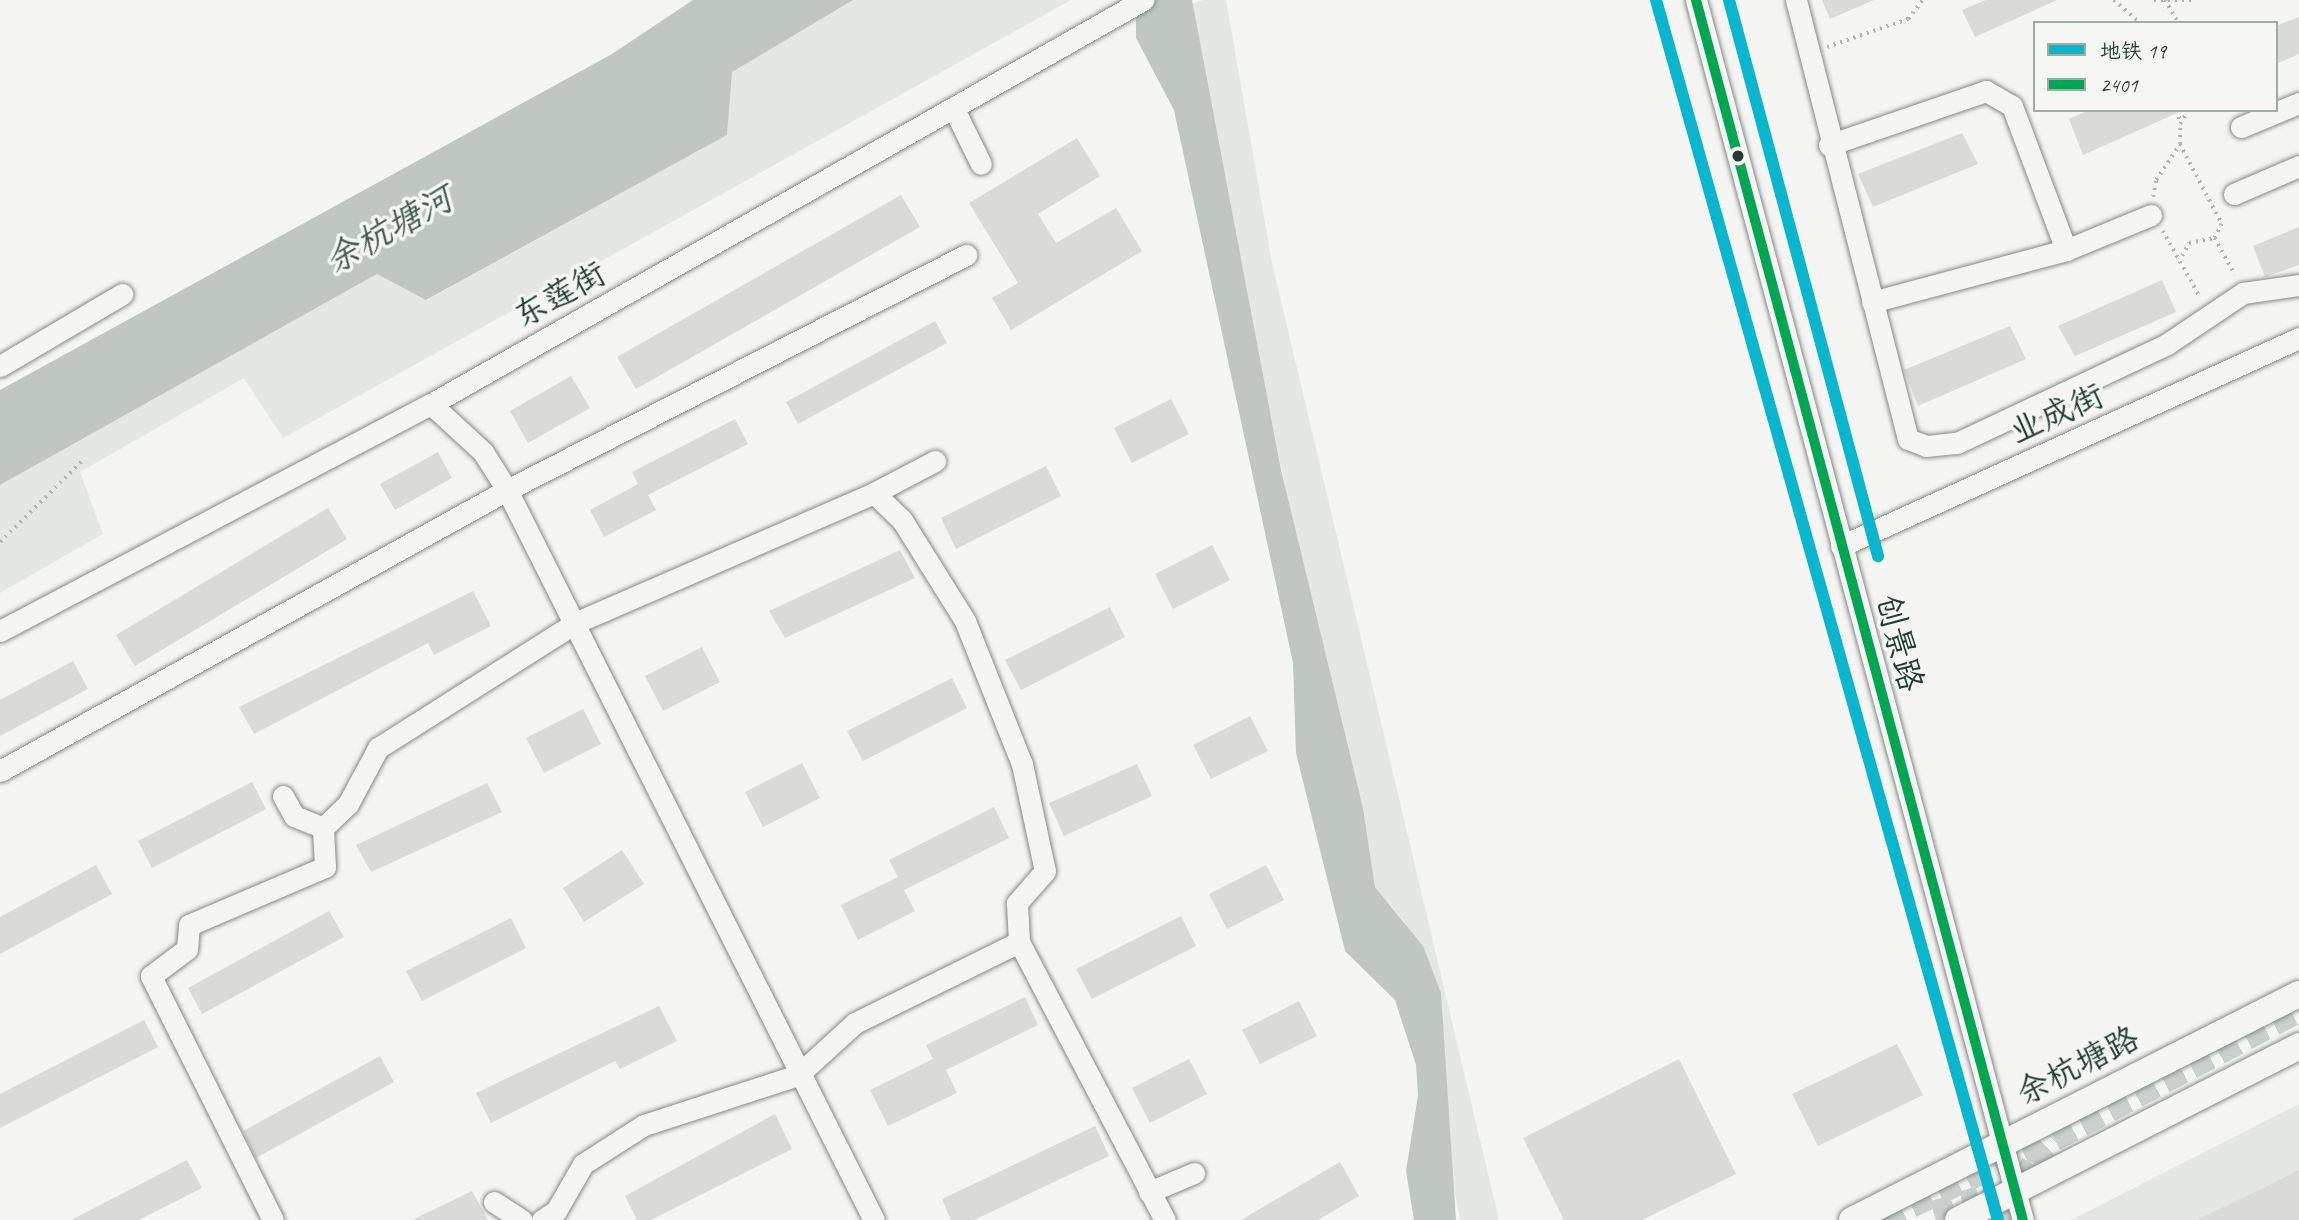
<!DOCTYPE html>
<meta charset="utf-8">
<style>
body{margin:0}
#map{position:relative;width:2299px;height:1220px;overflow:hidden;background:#f5f5f3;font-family:Caveat,"LXGW WenKai TC",sans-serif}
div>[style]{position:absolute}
.built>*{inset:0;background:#e5e7e4}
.green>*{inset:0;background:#e4e7e3}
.water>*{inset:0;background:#c0c7c3}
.building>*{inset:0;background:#dadbd9}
.minor-tunnel>*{height:21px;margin-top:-10.5px;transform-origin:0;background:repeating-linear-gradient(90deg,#cad0cd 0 21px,transparent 0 31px)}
.path>*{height:3.5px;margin-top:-1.75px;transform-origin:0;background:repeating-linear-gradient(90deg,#b0b4b2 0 2px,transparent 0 7px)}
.roads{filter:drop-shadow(0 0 2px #858a88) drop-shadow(0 0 2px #858a88)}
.minor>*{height:21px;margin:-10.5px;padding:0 10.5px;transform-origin:10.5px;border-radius:10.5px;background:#f5f5f3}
.major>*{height:26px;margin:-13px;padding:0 13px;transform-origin:13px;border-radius:13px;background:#f5f5f3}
.bus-1>*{height:10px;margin:-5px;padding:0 5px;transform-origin:5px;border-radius:5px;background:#00a651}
.metro-1>*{height:12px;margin:-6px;padding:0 6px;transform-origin:6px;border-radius:6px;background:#08b6cd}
.dots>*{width:19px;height:19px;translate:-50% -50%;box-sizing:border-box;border:4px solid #f6f6f2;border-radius:50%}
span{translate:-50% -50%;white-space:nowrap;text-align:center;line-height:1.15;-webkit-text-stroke:7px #f6f6f2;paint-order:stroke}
.street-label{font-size:33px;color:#1f3d34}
.water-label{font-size:35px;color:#425a52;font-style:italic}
.legend{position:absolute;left:2033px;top:21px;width:245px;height:91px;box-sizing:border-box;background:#f6f6f2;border:2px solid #a0aca6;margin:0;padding:9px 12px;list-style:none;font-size:21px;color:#1f3d34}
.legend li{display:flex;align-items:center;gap:14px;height:35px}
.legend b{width:35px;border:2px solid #a0aca6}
</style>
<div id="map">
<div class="built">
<div style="clip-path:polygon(2299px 1104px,2299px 1220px,2071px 1220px)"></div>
</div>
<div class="green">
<div style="clip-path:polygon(853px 0,1071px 0,283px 438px,244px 378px,80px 472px,103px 534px,0 593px,0 485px,377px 274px,427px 300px,727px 135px,731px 72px)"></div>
<div style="clip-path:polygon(1203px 0,1226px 0,1272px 263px,1499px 1220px,1460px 1220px,1405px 923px,1375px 887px,1363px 808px,1311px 610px,1236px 252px,1192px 4px)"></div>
</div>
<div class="water">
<div style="clip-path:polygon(693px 0,853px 0,732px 72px,727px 135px,426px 300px,377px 274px,0 485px,0 390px,612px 54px)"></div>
<div style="clip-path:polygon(1136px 0,1192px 0,1281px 470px,1363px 808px,1375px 887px,1423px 946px,1441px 993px,1456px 1220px,1414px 1220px,1406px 1171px,1418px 1095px,1416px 1065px,1395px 1000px,1345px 951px,1296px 753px,1293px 663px,1174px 110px,1136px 38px)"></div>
</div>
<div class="building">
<div style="clip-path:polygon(1822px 0,1874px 0,1830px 19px)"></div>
<div style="clip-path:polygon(1986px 0,2057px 0,1975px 37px,1962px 10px)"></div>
<div style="clip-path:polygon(2299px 17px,2299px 54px,2276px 64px,2276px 26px)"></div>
<div style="clip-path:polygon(2089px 110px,2184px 110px,2083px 155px,2069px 119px)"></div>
<div style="clip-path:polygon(1962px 133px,1978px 164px,1873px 207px,1858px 174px)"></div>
<div style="clip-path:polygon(1077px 138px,1100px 176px,1038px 214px,1056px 243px,1116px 208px,1142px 251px,1011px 330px,992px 298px,1018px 283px,969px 203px)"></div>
<div style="clip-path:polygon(901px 195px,920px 227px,636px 389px,617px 357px)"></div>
<div style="clip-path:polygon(2299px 227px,2299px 265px,2265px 277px,2253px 246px)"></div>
<div style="clip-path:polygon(2162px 280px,2176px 312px,2075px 356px,2058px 326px)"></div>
<div style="clip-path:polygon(935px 321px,947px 343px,798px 424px,786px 402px)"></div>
<div style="clip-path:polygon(2010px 326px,2026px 359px,1918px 406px,1904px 370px)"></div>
<div style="clip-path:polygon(571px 376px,590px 408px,528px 443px,510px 411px)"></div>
<div style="clip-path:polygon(1171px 399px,1189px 434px,1132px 463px,1114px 428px)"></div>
<div style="clip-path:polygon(735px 419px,748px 444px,648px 495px,656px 510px,604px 537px,590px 510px,638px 484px,632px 472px)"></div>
<div style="clip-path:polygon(438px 452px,452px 478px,395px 510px,380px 484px)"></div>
<div style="clip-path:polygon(1046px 466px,1061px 496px,956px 549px,941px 518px)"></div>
<div style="clip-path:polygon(328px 508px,347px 539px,135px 666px,116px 635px)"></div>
<div style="clip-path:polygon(1212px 545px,1230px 580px,1173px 609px,1155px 574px)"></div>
<div style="clip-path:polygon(900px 550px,915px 578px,785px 638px,769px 611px)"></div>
<div style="clip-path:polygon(473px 591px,491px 626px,434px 655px,428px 643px,254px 734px,239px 707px)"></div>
<div style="clip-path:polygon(1110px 607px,1125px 637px,1021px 690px,1005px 660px)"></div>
<div style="clip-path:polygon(702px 647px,720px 682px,663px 711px,645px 676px)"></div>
<div style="clip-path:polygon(73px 661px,88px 689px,0 736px,0 700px)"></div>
<div style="clip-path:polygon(952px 678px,967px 708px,863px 761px,847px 731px)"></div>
<div style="clip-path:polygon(583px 709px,601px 744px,544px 773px,526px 738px)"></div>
<div style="clip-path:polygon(1250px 716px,1268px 751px,1211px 779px,1193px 745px)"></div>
<div style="clip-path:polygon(802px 763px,820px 798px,763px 827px,745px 792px)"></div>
<div style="clip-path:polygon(1137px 764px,1152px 796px,1064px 836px,1049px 803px)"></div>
<div style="clip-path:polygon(252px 782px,266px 809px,152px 868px,138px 841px)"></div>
<div style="clip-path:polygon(487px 783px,502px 812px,371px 872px,356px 845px)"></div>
<div style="clip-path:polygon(994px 807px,1009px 838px,904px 890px,915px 911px,858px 940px,841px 905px,898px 877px,902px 885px,889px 860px)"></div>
<div style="clip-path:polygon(622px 850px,644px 884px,584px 922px,563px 888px)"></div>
<div style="clip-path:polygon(96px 865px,112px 894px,0 954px,0 917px)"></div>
<div style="clip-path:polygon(1266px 865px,1284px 900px,1227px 929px,1209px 894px)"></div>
<div style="clip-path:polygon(329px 911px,344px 937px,202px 1014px,188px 988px)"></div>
<div style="clip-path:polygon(1181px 916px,1196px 946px,1092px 999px,1076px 969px)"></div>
<div style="clip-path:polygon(511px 918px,526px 948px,422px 1001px,406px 971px)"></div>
<div style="clip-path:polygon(1025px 997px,1038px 1025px,946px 1070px,957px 1093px,888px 1126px,870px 1090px,933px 1059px,926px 1045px)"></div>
<div style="clip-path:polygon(1299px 1001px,1317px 1036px,1260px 1064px,1242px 1030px)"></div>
<div style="clip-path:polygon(659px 1006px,677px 1041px,620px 1069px,615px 1061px,491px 1123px,476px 1093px)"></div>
<div style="clip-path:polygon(144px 1020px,158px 1047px,0 1128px,0 1094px)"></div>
<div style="clip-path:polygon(1897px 1044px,1923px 1095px,1818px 1146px,1792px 1094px)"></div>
<div style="clip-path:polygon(380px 1056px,394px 1082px,256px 1158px,243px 1131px)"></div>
<div style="clip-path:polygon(1189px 1059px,1207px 1094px,1150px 1123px,1132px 1088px)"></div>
<div style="clip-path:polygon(1679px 1059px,1736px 1174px,1642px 1220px,1564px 1220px,1523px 1138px)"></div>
<div style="clip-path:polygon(775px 1114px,792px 1149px,651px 1220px,637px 1220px,625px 1196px)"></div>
<div style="clip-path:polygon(1095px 1126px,1109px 1156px,974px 1220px,951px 1220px,942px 1199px)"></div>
<div style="clip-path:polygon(187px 1160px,202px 1188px,139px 1220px,71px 1220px)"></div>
<div style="clip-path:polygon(1340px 1162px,1359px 1196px,1318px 1220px,1241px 1220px)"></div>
<div style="clip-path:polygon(2299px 1170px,2299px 1220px,2197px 1220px)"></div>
<div style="clip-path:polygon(472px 1191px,488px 1220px,412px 1220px)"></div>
</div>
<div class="minor-tunnel">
<div style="left:1933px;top:1211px;width:48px;rotate:-18.1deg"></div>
<div style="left:1979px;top:1196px;width:21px;rotate:25deg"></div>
<div style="left:1884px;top:1220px;width:177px;rotate:-25.4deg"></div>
<div style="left:2010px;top:1220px;width:13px;rotate:-108deg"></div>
<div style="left:2006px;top:1208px;width:53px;rotate:-60.5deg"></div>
<div style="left:2032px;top:1162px;width:32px;rotate:-44deg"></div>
<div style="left:2055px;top:1140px;width:276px;rotate:-27.7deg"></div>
</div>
<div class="path">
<div style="left:2114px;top:0;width:35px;rotate:41deg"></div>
<div style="left:2154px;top:0;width:39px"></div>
<div style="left:2165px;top:0;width:27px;rotate:59deg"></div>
<div style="left:1827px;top:47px;width:86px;rotate:-19.1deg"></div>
<div style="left:1908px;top:19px;width:24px;rotate:-52deg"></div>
<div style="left:2178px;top:110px;width:14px;rotate:82deg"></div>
<div style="left:2180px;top:124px;width:16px;rotate:-60deg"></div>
<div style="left:2180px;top:144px;width:90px;rotate:62.3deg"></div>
<div style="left:2222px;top:224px;width:16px;rotate:117deg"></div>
<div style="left:2153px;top:197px;width:17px;rotate:-80deg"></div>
<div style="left:2156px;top:180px;width:43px;rotate:-56.3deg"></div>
<div style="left:2180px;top:144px;width:20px;rotate:-90deg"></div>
<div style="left:2163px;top:231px;width:76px;rotate:60.7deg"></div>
<div style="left:2182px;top:256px;width:15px;rotate:-62deg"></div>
<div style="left:2189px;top:243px;width:26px;rotate:-11deg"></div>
<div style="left:2215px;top:238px;width:42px;rotate:61.6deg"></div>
<div style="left:0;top:542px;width:115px;rotate:-44.6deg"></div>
</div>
<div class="roads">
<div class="minor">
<div style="left:1696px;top:0;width:1263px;rotate:75deg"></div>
<div style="left:1796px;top:0;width:453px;rotate:75.7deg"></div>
<div style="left:1908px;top:439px;width:19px;rotate:21deg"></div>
<div style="left:1926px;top:446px;width:31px;rotate:-6deg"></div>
<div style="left:1957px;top:443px;width:232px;rotate:-25.2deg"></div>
<div style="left:2167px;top:344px;width:92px;rotate:-33.9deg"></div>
<div style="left:2243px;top:293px;width:57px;rotate:-8.1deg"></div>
<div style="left:954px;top:109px;width:61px;rotate:63.9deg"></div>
<div style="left:2241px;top:127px;width:63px;rotate:-22.5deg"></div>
<div style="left:1829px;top:145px;width:166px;rotate:-19deg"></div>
<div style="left:1986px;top:91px;width:30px;rotate:30deg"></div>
<div style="left:2012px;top:106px;width:154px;rotate:69.4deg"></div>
<div style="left:2234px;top:194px;width:71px;rotate:-23.3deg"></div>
<div style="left:1872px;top:302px;width:201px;rotate:-15deg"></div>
<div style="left:2066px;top:250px;width:92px;rotate:-22.4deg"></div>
<div style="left:0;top:366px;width:142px;rotate:-30.5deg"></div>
<div style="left:431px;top:404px;width:71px;rotate:42.7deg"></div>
<div style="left:483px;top:452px;width:45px;rotate:57.7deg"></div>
<div style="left:507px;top:490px;width:817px;rotate:63.31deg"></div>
<div style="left:874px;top:493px;width:69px;rotate:-27.7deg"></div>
<div style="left:1841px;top:546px;width:503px;rotate:-24.43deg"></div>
<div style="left:0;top:631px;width:487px;rotate:-27.8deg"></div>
<div style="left:431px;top:404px;width:819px;rotate:-29.57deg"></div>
<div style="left:0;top:771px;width:580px;rotate:-29deg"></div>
<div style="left:507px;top:490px;width:516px;rotate:-27.11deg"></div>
<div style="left:283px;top:796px;width:23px;rotate:61deg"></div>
<div style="left:294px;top:816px;width:31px;rotate:22deg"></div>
<div style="left:1149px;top:1192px;width:49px;rotate:-22.9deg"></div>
<div style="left:494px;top:1202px;width:33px;rotate:33deg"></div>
<div style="left:273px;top:1220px;width:273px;rotate:-116.6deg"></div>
<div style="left:151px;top:976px;width:45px;rotate:-36.9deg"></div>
<div style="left:187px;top:949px;width:24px;rotate:-85deg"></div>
<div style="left:189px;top:925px;width:148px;rotate:-23.1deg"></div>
<div style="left:325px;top:867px;width:39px;rotate:-93deg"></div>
<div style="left:323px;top:828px;width:35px;rotate:-44deg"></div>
<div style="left:348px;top:804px;width:64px;rotate:-61.8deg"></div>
<div style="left:378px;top:748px;width:233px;rotate:-32.4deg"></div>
<div style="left:575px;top:623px;width:326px;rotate:-23.5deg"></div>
<div style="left:874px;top:493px;width:39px;rotate:44deg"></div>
<div style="left:902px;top:520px;width:119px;rotate:58deg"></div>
<div style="left:965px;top:621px;width:154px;rotate:68.3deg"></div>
<div style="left:1022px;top:764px;width:109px;rotate:77.9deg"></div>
<div style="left:1045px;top:871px;width:43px;rotate:131.2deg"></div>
<div style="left:1017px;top:903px;width:39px;rotate:87deg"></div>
<div style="left:542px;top:1220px;width:17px;rotate:-33deg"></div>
<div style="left:556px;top:1211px;width:54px;rotate:-60.1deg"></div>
<div style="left:583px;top:1164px;width:72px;rotate:-32.6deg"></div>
<div style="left:644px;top:1125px;width:162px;rotate:-18deg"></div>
<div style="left:798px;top:1075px;width:77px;rotate:-42.4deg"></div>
<div style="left:855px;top:1023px;width:183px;rotate:-26.3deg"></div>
<div style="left:1019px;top:942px;width:314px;rotate:62.3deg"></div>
</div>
<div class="major">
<div style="left:1852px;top:1220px;width:501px;rotate:-26.82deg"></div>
<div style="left:1958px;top:1220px;width:383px;rotate:-27deg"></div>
</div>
</div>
<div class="bus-1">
<div style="left:1696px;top:0;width:1263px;rotate:75deg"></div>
</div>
<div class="metro-1">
<div style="left:1656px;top:0;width:1267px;rotate:74.34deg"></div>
<div style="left:1729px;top:0;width:576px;rotate:75deg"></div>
</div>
<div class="dots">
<div style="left:1738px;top:156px;background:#1f3d34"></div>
</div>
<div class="street-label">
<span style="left:560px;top:295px;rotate:-29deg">东莲街</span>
<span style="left:2057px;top:414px;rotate:-24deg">业成街</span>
<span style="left:1899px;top:643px;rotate:75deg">创景路</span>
<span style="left:2078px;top:1066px;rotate:-27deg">余杭塘路</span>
</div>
<div class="water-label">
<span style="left:389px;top:230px;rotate:-29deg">余杭塘河</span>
</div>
<ul class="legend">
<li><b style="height:9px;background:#08b6cd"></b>地铁 19</li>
<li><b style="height:9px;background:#00a651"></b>2401</li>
</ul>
</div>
